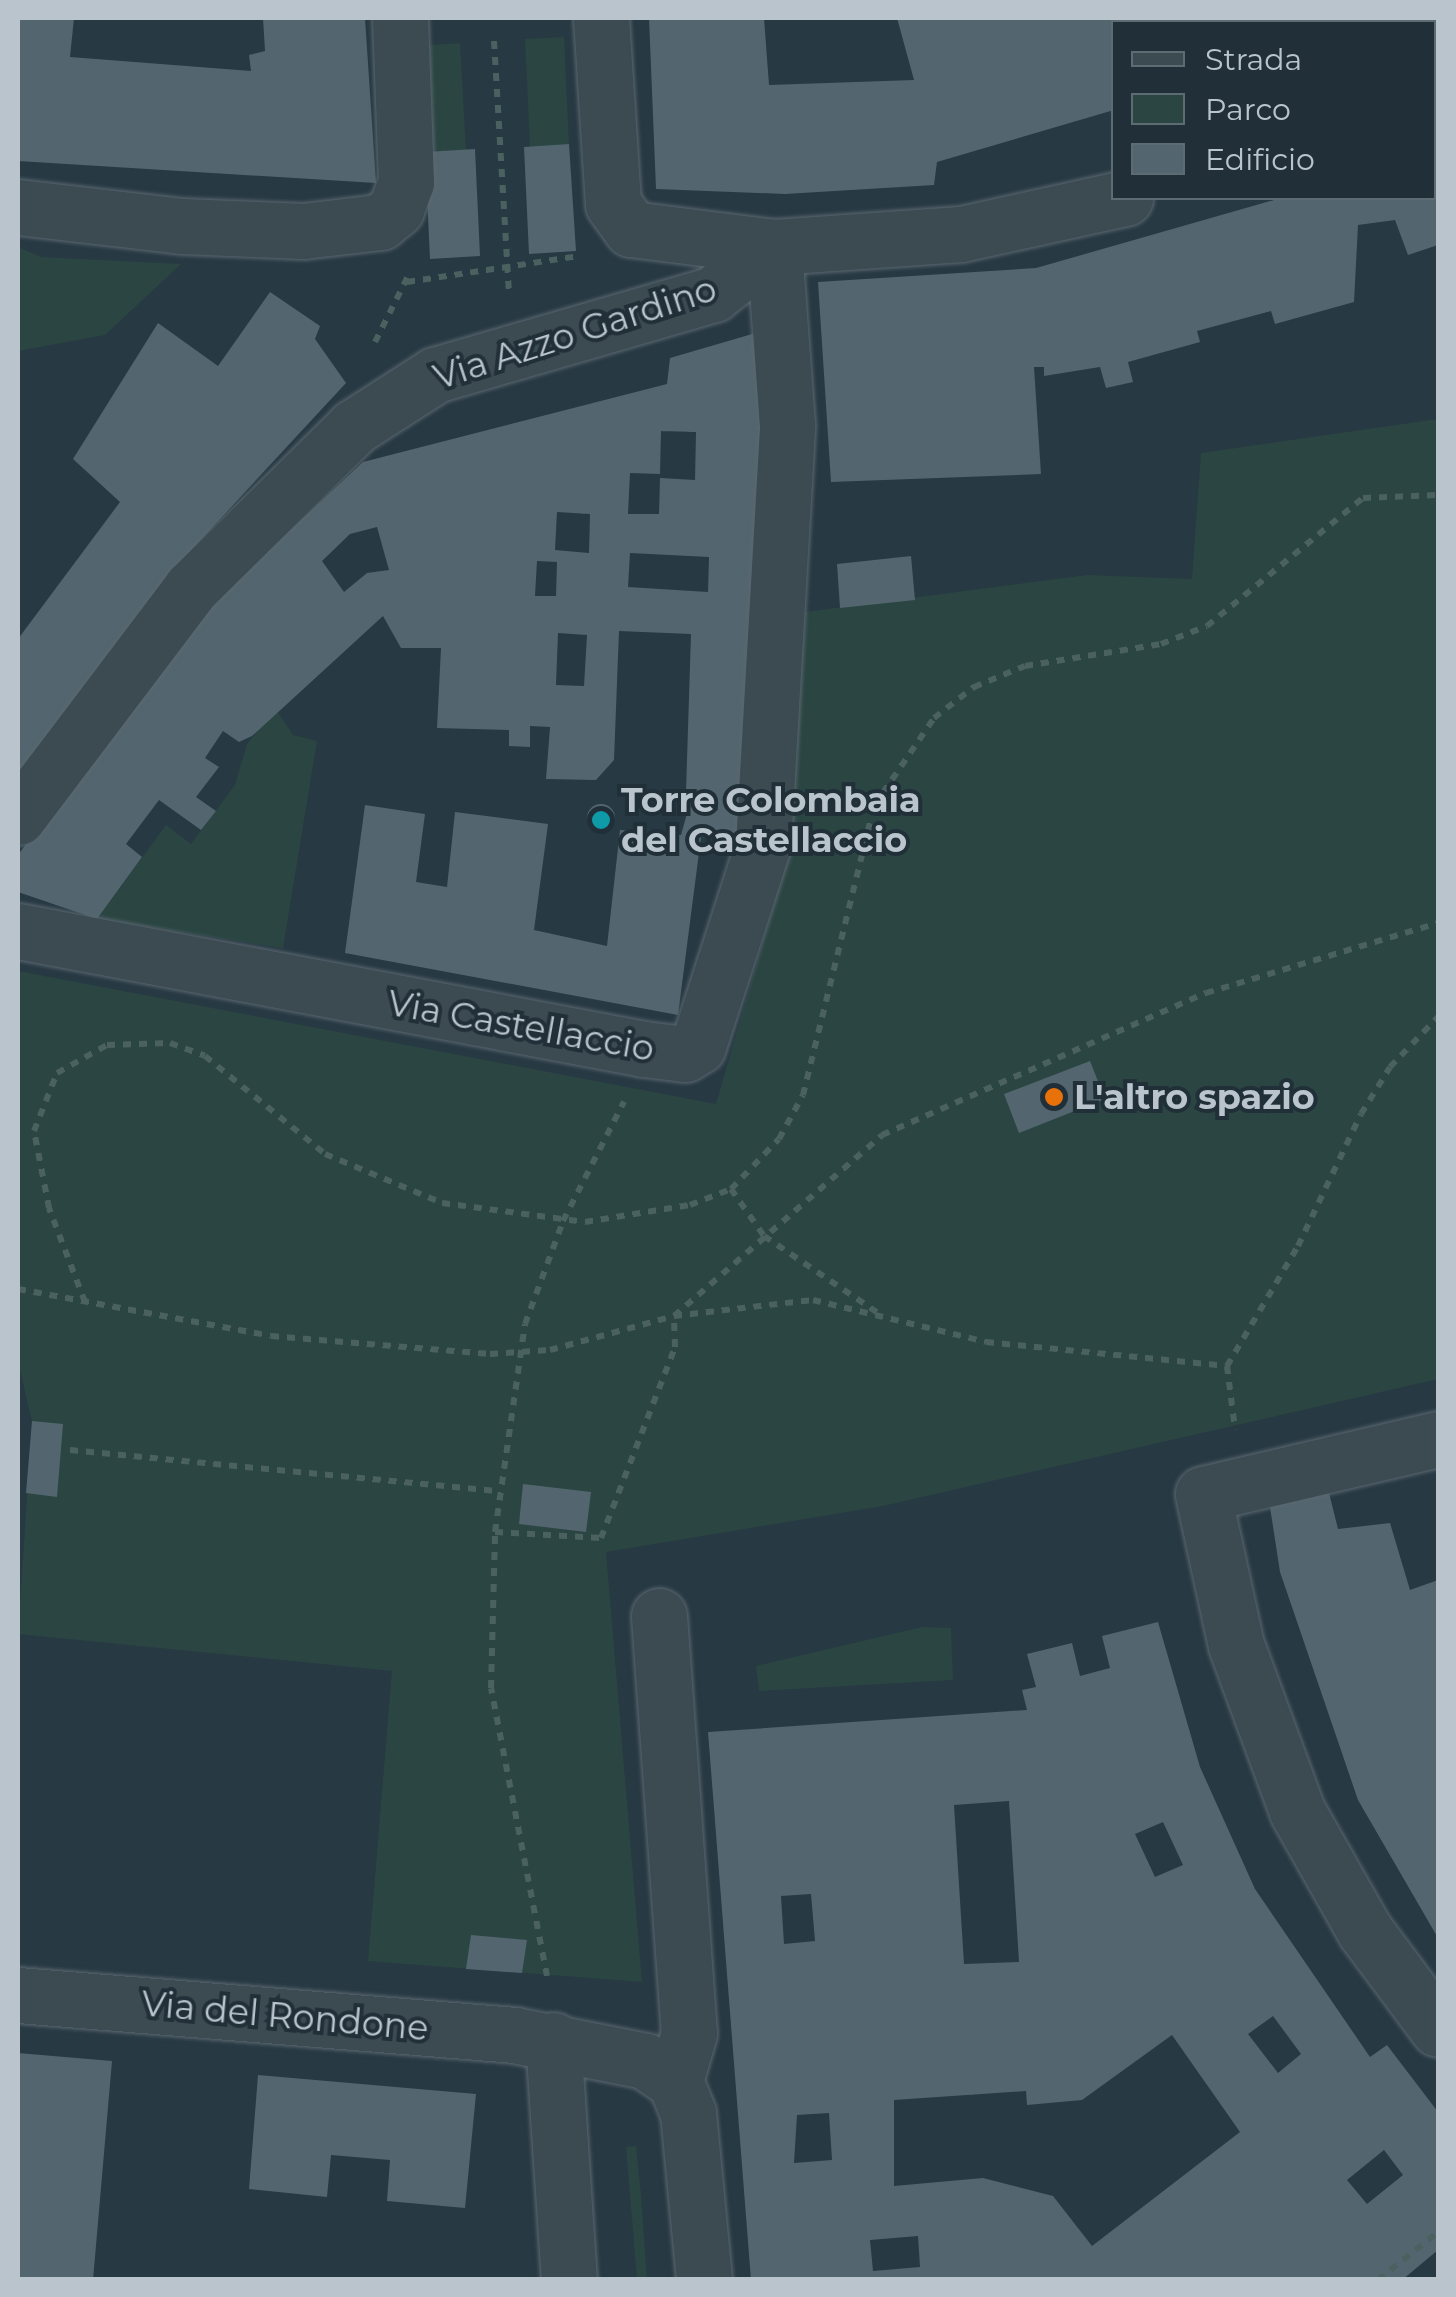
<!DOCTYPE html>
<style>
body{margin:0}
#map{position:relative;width:1456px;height:2297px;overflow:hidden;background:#273943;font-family:Montserrat,sans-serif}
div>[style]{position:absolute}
.green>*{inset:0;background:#2a4542}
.building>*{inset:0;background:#53666f}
.round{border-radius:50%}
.path>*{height:6px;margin-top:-3px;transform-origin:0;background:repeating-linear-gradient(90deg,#4a615f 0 8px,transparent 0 16px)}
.roads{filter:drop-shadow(0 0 2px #5a6770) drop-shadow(0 0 2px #5a6770)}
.minor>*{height:55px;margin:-27.5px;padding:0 27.5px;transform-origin:27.5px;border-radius:27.5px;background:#3c4a52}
.dots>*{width:28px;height:28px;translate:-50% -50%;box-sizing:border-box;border:5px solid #202f38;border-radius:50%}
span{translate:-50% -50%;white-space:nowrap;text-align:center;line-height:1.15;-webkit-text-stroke:8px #202f38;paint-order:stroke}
.street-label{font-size:35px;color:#b9c4cc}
.poi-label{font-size:35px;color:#b9c4cc;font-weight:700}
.left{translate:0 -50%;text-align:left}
.frame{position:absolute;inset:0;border:20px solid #b9c4cc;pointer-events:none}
.legend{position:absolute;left:1111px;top:20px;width:325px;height:180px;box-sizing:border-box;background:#202f38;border:2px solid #5d6b73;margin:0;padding:12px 18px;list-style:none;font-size:30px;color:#b9c4cc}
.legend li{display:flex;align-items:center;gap:20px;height:50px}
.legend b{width:50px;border:2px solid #5d6b73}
</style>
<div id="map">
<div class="green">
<div style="clip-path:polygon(564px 37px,569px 144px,530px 147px,525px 39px)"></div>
<div style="clip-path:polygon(460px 43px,466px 150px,425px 152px,419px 46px)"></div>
<div style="clip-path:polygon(18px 247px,41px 257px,181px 264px,105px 335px,18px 351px)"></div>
<div style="clip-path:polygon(1438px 419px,1438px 1379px,883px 1506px,606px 1552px,642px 1982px,368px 1961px,392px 1671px,18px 1634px,32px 1421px,18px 1362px,18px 971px,716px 1104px,784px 869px,805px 612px,1087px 575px,1192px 579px,1201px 453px)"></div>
<div style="clip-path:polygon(275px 708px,293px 735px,317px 741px,283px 948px,97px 919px,166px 825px,191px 844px,235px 785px,247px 744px)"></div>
<div style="clip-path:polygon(922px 1627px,951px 1628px,953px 1680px,759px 1691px,756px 1666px)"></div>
<div style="clip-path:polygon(636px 2146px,641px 2195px,647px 2279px,637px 2279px,626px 2147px)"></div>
</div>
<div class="building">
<div style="clip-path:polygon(18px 18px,74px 18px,70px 57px,251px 71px,249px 55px,265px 51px,263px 18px,365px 18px,376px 183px,18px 161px)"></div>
<div style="clip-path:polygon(649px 18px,764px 18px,769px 85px,914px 80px,897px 18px,1438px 18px,1438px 56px,1434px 22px,1114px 22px,1114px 110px,937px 162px,934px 185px,785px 194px,656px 189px)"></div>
<div style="clip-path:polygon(569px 144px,576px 251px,529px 254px,524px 147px)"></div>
<div style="clip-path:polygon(475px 149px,480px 256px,430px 259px,425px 152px)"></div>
<div style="clip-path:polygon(1438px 152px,1438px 245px,1408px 255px,1395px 220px,1358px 225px,1354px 302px,1275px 324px,1271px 311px,1197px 331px,1200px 342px,1128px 362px,1133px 382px,1106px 388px,1100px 367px,1044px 376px,1044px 367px,1034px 367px,1041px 474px,831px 482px,818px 282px,1036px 268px,1281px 198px,1434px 198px)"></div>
<div style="clip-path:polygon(270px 292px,320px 326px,315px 339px,346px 383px,183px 559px,18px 772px,18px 639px,120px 502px,73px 459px,158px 323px,218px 366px)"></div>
<div style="clip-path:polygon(evenodd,759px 332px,762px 446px,745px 841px,701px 837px,678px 1015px,345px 953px,365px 805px,425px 814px,416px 882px,447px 887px,455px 812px,548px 824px,534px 930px,607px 946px,620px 830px,681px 835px,693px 792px,686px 791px,691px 634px,619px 631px,614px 760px,596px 780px,546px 779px,550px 727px,530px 726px,530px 747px,509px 746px,509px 730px,437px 728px,441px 648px,401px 648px,383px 616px,252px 736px,239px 742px,223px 731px,205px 758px,219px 767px,196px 797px,216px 811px,201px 830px,159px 800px,126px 844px,142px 857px,97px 919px,18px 892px,18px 855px,185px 629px,363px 462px,667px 384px,670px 358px,759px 332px,661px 431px,696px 432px,695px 480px,660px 478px,659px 514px,628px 514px,630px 473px,660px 474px,661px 431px,759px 332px,557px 512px,590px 514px,589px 553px,555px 550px,557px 512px,759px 332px,377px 527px,389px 570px,367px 573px,344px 592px,322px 561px,350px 534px,377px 527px,759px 332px,630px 553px,709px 557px,708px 592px,628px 587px,630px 553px,759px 332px,537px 561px,557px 562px,556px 596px,535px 596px,537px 561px,759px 332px,558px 633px,587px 635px,584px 686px,556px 685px,558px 633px)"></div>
<div style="clip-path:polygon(911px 556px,915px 600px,840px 608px,837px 564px)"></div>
<div class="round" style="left:587px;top:804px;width:28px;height:28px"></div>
<div style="clip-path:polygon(1090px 1061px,1105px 1099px,1019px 1133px,1004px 1094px)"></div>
<div style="clip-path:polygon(32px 1421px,63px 1424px,57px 1497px,26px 1493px)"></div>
<div style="clip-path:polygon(523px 1484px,591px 1492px,586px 1532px,519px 1524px)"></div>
<div style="clip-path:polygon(1327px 1485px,1338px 1529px,1390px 1523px,1410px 1590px,1438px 1580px,1438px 1938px,1358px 1800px,1280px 1572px,1268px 1494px)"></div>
<div style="clip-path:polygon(evenodd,1158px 1622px,1200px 1767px,1255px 1889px,1370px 2057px,1387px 2045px,1438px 2112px,1438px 2250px,1402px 2280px,751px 2280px,708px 1732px,1027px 1710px,1022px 1690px,1036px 1687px,1027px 1654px,1072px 1643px,1080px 1676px,1110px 1668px,1102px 1636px,1158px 1622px,1009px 1801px,1019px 1962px,964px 1964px,954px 1805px,1009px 1801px,1158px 1622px,1163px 1822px,1183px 1865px,1155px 1877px,1135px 1834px,1163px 1822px,1158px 1622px,811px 1894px,815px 1941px,784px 1944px,781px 1896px,811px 1894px,1158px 1622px,1273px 2016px,1301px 2054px,1278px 2073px,1248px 2034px,1273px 2016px,1158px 1622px,1172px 2035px,1240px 2132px,1092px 2246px,1053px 2196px,983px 2178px,894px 2186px,894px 2100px,1026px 2091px,1027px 2105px,1082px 2100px,1172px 2035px,1158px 1622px,829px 2113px,832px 2160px,794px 2163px,797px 2115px,829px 2113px,1158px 1622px,1384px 2150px,1403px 2175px,1367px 2204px,1347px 2180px,1384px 2150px,1158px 1622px,918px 2236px,920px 2267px,873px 2271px,870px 2240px,918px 2236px)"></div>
<div style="clip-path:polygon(471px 1935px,527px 1940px,522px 1973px,466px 1969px)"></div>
<div style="clip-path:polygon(18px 2053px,112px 2061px,93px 2280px,18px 2280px)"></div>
<div style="clip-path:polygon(258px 2075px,476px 2094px,465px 2208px,387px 2201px,390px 2160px,331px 2155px,327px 2197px,249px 2189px)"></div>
</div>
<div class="path">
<div style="left:494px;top:41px;width:253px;rotate:86.6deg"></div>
<div style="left:407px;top:282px;width:173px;rotate:-8.6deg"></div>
<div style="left:375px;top:342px;width:72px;rotate:-63.4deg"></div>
<div style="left:731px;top:1189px;width:57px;rotate:54.9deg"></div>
<div style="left:764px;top:1236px;width:138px;rotate:34deg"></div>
<div style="left:18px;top:1289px;width:257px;rotate:10.5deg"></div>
<div style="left:271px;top:1336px;width:220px;rotate:4.7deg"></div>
<div style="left:490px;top:1354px;width:60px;rotate:-3.8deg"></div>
<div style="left:550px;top:1350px;width:129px;rotate:-15.3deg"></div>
<div style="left:674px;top:1316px;width:140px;rotate:-6.6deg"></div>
<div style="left:813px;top:1300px;width:178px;rotate:13.6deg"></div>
<div style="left:986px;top:1342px;width:242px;rotate:5.7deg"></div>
<div style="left:1227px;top:1366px;width:139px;rotate:-59.4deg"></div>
<div style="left:1298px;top:1246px;width:146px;rotate:-64.5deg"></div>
<div style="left:1361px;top:1114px;width:55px;rotate:-58.3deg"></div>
<div style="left:1390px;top:1067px;width:69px;rotate:-46.2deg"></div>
<div style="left:85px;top:1302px;width:101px;rotate:-111deg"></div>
<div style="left:49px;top:1208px;width:78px;rotate:-101deg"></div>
<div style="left:34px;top:1131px;width:62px;rotate:-68.4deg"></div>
<div style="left:57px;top:1073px;width:57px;rotate:-29.2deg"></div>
<div style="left:107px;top:1045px;width:63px;rotate:-1.8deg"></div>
<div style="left:170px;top:1043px;width:37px;rotate:20deg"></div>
<div style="left:205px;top:1056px;width:155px;rotate:39.2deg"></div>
<div style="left:325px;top:1154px;width:127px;rotate:22.7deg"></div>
<div style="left:442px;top:1203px;width:144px;rotate:7.6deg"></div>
<div style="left:585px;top:1222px;width:106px;rotate:-9.2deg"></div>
<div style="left:690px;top:1205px;width:44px;rotate:-21.3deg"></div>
<div style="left:731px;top:1189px;width:69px;rotate:-46.2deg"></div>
<div style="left:779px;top:1139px;width:50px;rotate:-61.4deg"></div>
<div style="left:803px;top:1095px;width:298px;rotate:-76.2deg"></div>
<div style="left:874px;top:806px;width:107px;rotate:-55.7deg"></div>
<div style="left:934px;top:718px;width:51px;rotate:-37.8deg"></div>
<div style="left:974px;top:687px;width:55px;rotate:-22.4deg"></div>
<div style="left:1025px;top:666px;width:138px;rotate:-9.2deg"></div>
<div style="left:1161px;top:644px;width:49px;rotate:-21.4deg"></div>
<div style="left:1207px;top:626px;width:202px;rotate:-39.4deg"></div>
<div style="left:1363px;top:498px;width:75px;rotate:-2.3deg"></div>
<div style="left:1227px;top:1366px;width:64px;rotate:82.8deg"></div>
<div style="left:70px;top:1450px;width:431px;rotate:5.5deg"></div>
<div style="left:495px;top:1532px;width:106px;rotate:3.2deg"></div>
<div style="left:601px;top:1538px;width:205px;rotate:-68.8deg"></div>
<div style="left:675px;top:1347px;width:31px;rotate:-92deg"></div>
<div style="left:674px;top:1316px;width:276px;rotate:-41deg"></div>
<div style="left:882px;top:1135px;width:354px;rotate:-23.7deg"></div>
<div style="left:1206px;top:993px;width:242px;rotate:-16.8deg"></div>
<div style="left:547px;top:1976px;width:293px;rotate:-101deg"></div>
<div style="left:491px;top:1688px;width:156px;rotate:-88.5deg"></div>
<div style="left:495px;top:1532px;width:210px;rotate:-81.8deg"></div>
<div style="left:525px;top:1324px;width:110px;rotate:-69.7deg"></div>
<div style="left:563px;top:1221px;width:134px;rotate:-62.9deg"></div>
<div style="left:1378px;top:2280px;width:77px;rotate:-38.7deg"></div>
</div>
<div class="roads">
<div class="minor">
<div style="left:601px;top:18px;width:186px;rotate:86.3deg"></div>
<div style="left:613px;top:204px;width:31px;rotate:54deg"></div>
<div style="left:631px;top:229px;width:144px;rotate:7.2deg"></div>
<div style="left:774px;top:247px;width:187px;rotate:-4deg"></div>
<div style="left:961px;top:234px;width:168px;rotate:-12.4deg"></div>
<div style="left:1434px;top:108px;width:4px;rotate:-14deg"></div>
<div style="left:18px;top:207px;width:165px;rotate:6.6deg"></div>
<div style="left:182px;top:226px;width:121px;rotate:2.4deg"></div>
<div style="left:303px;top:231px;width:78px;rotate:-6.7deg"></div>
<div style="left:380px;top:222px;width:21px;rotate:-39deg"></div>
<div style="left:396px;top:209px;width:29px;rotate:-70deg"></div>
<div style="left:406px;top:182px;width:164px;rotate:-92.1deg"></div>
<div style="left:18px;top:817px;width:287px;rotate:-52.9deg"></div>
<div style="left:191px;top:588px;width:229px;rotate:-44.6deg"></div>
<div style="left:354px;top:427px;width:96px;rotate:-32.7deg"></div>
<div style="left:435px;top:375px;width:290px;rotate:-16.2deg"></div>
<div style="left:713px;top:294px;width:77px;rotate:-37.6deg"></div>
<div style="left:18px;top:931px;width:637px;rotate:10.67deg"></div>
<div style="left:644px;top:1049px;width:41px;rotate:7deg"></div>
<div style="left:685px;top:1054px;width:15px;rotate:-32deg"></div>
<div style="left:698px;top:1046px;width:211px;rotate:-72.1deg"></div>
<div style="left:763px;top:845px;width:421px;rotate:-86.7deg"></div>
<div style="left:787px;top:425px;width:178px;rotate:-94.2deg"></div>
<div style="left:1438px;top:1439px;width:241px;rotate:166.8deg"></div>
<div style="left:1203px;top:1494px;width:155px;rotate:77.7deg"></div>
<div style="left:1236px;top:1645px;width:177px;rotate:69.8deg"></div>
<div style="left:1297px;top:1811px;width:138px;rotate:60.5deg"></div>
<div style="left:1365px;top:1931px;width:122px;rotate:53.3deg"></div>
<div style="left:659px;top:1616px;width:418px;rotate:85.9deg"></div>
<div style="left:689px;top:2033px;width:50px;rotate:106.3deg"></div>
<div style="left:18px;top:1995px;width:498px;rotate:4.6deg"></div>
<div style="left:514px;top:2035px;width:134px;rotate:11.2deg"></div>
<div style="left:645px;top:2061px;width:36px;rotate:34deg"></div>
<div style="left:675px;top:2081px;width:35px;rotate:68deg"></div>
<div style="left:688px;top:2113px;width:168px;rotate:84.5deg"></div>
<div style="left:553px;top:2040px;width:241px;rotate:86.2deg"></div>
</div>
</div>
<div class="dots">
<div style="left:601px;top:820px;background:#0f9aa8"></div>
<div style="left:1054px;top:1097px;background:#e8710a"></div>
</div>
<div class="street-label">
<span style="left:575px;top:333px;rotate:-18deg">Via Azzo Gardino</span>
<span style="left:521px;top:1026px;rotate:10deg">Via Castellaccio</span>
<span style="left:285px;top:2016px;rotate:5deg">Via del Rondone</span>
</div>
<div class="poi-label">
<span class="left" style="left:621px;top:820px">Torre Colombaia<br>del Castellaccio</span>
<span class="left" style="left:1074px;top:1097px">L'altro spazio</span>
</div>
<div class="frame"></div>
<ul class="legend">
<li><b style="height:12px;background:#3c4a52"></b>Strada</li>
<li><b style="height:28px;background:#2a4542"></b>Parco</li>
<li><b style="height:28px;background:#53666f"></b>Edificio</li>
</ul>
</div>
